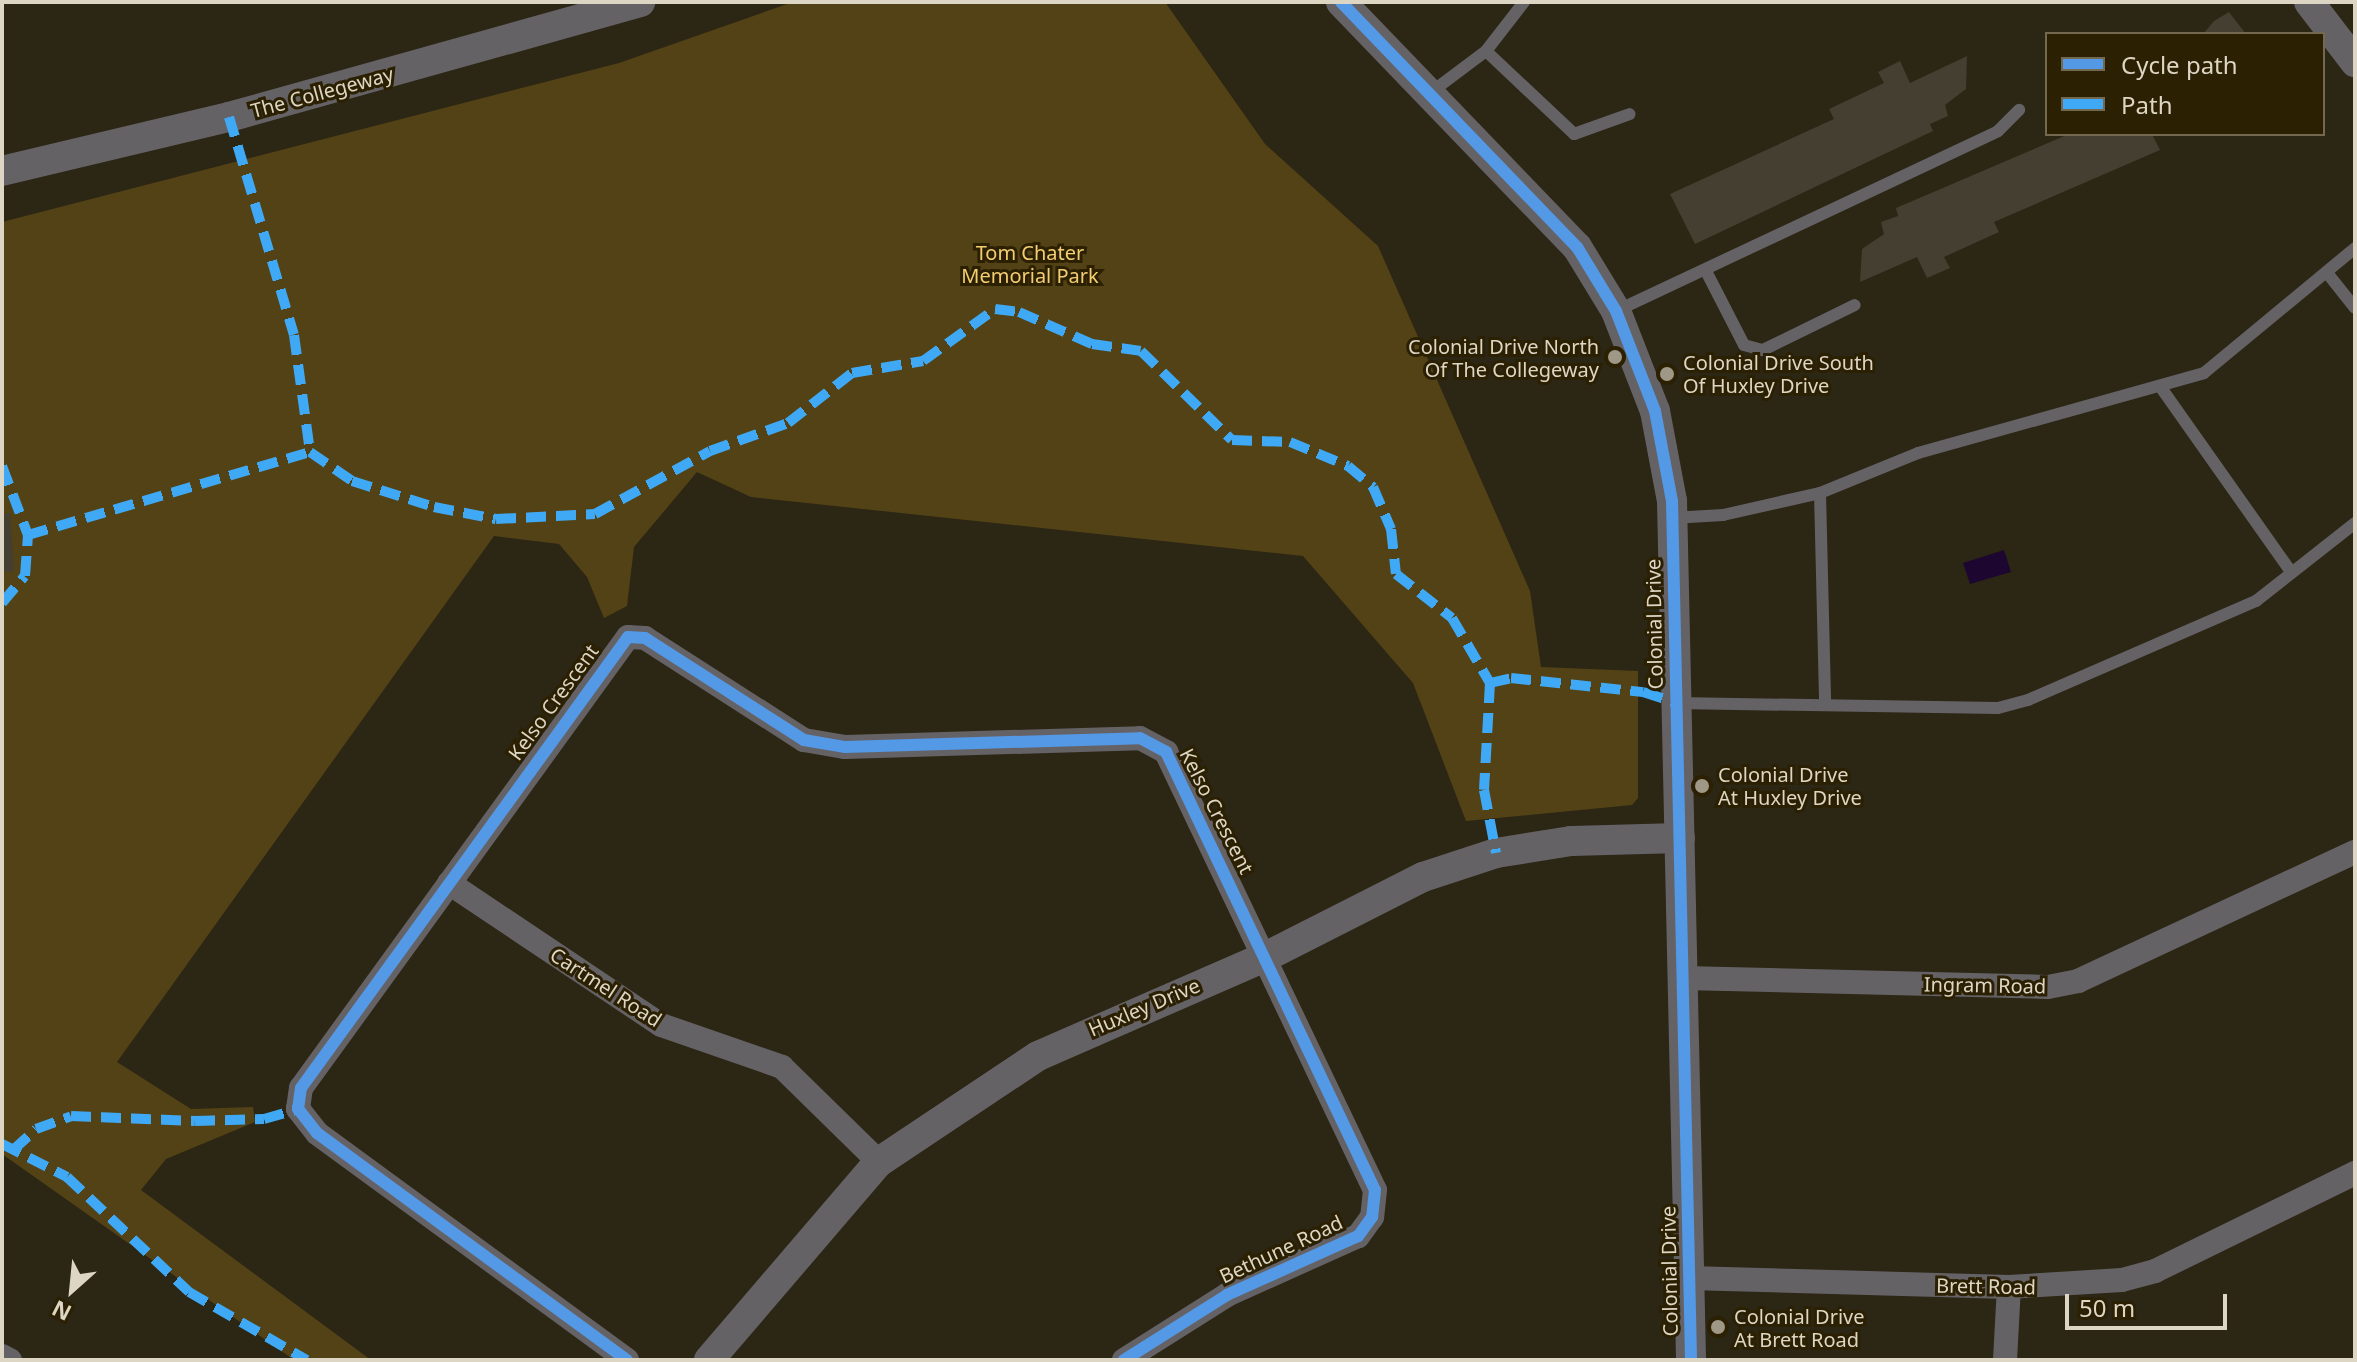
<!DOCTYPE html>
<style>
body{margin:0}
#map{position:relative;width:2357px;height:1362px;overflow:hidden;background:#2c2615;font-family:"Noto Sans",sans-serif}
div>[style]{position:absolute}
.green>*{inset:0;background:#534215}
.water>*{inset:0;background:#1d0731}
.building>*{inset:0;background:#443f31}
.service>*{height:12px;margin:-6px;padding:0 6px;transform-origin:6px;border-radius:6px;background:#656266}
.minor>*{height:24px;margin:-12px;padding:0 12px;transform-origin:12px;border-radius:12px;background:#656266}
.tertiary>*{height:30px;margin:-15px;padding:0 15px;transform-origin:15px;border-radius:15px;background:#656266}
.quiet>*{height:10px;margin-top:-5px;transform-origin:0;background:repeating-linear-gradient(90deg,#3fa9f5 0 20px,transparent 0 30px)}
.cycleway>*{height:12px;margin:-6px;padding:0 6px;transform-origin:6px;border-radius:6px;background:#5399e6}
.dots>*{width:22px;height:22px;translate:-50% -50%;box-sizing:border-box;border:4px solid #2c2002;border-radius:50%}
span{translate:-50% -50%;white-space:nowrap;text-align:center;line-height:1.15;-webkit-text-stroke:6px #2c2002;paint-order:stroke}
.street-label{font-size:20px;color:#ddd6c5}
.park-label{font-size:20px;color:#f3cd71}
.poi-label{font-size:20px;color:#ddd6c5}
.right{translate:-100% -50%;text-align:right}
.left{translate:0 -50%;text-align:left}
.frame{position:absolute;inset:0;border:4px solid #ddd6c5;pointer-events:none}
.legend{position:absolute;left:2045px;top:32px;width:280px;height:104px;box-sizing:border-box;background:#2c2002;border:2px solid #736950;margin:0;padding:10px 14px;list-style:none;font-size:24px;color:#ddd6c5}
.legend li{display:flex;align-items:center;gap:16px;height:40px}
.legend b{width:40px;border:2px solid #736950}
.north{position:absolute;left:32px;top:1250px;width:80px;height:80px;-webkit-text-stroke:6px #2c2002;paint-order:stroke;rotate:207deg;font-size:22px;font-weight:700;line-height:32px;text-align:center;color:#ddd6c5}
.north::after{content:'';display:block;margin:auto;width:28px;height:36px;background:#ddd6c5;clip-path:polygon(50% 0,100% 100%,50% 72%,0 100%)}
.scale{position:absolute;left:2065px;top:1294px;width:162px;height:36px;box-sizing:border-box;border:4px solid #ddd6c5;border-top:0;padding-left:10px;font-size:24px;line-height:28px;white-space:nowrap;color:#ddd6c5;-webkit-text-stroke:6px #2c2002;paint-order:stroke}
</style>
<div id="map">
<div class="green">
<div style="clip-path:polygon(793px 2px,1165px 2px,1265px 144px,1378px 246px,1530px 591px,1541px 667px,1638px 671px,1638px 798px,1632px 805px,1466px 821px,1413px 683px,1303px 556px,751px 497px,697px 472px,634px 547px,627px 606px,604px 618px,587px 577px,559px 544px,494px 536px,117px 1062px,191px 1109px,253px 1107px,255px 1122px,166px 1159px,141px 1190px,371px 1360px,294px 1360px,2px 1154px,2px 222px,619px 63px)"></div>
</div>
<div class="water">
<div style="clip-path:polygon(2004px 550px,2011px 572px,1970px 584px,1963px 563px)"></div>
</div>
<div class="building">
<div style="clip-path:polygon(2229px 12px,2246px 34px,2203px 34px,2214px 21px)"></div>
<div style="clip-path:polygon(1967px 56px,1966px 89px,1945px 105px,1948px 116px,1930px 124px,1933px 131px,1695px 244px,1670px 194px,1834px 119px,1829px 109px,1884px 83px,1878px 72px,1900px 61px,1910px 83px)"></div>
<div style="clip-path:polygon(2069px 134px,2152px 134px,2160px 150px,1994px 222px,1999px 232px,1944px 257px,1950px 268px,1927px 278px,1917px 257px,1860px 282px,1862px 249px,1884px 234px,1881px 222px,1898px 216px,1896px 208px)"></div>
<div style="clip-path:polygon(10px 513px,14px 571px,2px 572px,2px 514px)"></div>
</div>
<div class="service">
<div style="left:1486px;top:51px;width:121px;rotate:43.3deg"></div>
<div style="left:1574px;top:134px;width:59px;rotate:-19.7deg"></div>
<div style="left:1430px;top:93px;width:70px;rotate:-36.9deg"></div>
<div style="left:1486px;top:51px;width:62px;rotate:-52.2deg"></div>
<div style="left:1707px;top:273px;width:81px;rotate:62.8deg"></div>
<div style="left:1744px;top:345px;width:20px;rotate:15deg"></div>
<div style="left:1763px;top:350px;width:102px;rotate:-26.1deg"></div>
<div style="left:2328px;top:274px;width:43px;rotate:51.5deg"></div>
<div style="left:1616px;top:311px;width:422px;rotate:-25.2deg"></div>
<div style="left:1998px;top:131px;width:30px;rotate:-45deg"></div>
<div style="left:2162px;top:389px;width:224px;rotate:54.8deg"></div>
<div style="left:1820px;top:493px;width:209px;rotate:88.6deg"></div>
<div style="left:1672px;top:518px;width:51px;rotate:-3.4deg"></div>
<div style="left:1723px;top:515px;width:99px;rotate:-12.8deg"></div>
<div style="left:1820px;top:493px;width:106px;rotate:-22.2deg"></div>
<div style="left:1918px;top:453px;width:297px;rotate:-15.6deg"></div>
<div style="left:2204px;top:373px;width:196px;rotate:-39.6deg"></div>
<div style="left:1676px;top:703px;width:322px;rotate:0.9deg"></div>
<div style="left:1998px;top:708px;width:31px;rotate:-15deg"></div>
<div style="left:2028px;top:700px;width:249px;rotate:-23.5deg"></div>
<div style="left:2256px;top:601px;width:126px;rotate:-38.2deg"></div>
</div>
<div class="minor">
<div style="left:449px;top:883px;width:255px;rotate:33.8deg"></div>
<div style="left:661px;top:1025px;width:128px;rotate:19.1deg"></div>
<div style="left:782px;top:1067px;width:136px;rotate:44.4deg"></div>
<div style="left:1683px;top:978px;width:365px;rotate:1.4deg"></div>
<div style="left:2048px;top:987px;width:31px;rotate:-11deg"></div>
<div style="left:2078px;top:981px;width:306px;rotate:-25deg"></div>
<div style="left:1689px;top:1278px;width:320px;rotate:1.6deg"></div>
<div style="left:2009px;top:1287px;width:113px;rotate:-3.5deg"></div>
<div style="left:2122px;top:1280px;width:34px;rotate:-15deg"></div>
<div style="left:2155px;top:1271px;width:223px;rotate:-26.1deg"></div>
<div style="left:2px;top:1356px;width:9px;rotate:27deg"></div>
<div style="left:627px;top:1360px;width:384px;rotate:-143.8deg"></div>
<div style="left:317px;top:1133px;width:31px;rotate:-128deg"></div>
<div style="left:298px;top:1109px;width:21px;rotate:-82deg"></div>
<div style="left:301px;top:1088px;width:557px;rotate:-54.06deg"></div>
<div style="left:628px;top:637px;width:17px;rotate:3deg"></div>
<div style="left:645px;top:638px;width:189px;rotate:32.7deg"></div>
<div style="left:804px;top:740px;width:42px;rotate:9.7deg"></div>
<div style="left:845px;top:747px;width:295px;rotate:-1.7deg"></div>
<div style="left:1140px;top:738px;width:30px;rotate:28deg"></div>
<div style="left:1166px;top:752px;width:485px;rotate:64.5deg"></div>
<div style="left:1375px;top:1190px;width:27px;rotate:96deg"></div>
<div style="left:1372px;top:1217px;width:24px;rotate:126deg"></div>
<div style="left:1358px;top:1236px;width:144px;rotate:155.8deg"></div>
<div style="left:1227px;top:1295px;width:122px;rotate:147.7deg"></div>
<div style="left:2005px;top:1360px;width:73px;rotate:-86.9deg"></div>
</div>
<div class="tertiary">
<div style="left:1341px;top:2px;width:340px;rotate:46.1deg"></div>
<div style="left:1577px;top:247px;width:75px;rotate:58.6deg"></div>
<div style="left:1616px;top:311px;width:107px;rotate:68.7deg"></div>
<div style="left:1655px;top:411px;width:92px;rotate:79.3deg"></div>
<div style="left:1672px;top:501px;width:859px;rotate:88.73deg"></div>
<div style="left:2309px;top:2px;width:76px;rotate:52.5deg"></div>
<div style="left:2px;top:171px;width:233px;rotate:-13.4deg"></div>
<div style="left:229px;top:117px;width:427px;rotate:-15.6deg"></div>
<div style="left:709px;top:1360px;width:261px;rotate:-49.4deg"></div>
<div style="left:879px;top:1162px;width:191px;rotate:-33.7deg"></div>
<div style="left:1038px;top:1056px;width:250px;rotate:-23.6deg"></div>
<div style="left:1267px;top:956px;width:175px;rotate:-26.9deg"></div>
<div style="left:1423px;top:877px;width:77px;rotate:-18.2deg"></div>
<div style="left:1496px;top:853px;width:76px;rotate:-9.1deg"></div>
<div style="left:1571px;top:841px;width:109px;rotate:-1.6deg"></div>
</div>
<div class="quiet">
<div style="left:229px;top:117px;width:227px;rotate:73.4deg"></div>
<div style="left:294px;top:335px;width:118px;rotate:82.2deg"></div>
<div style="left:2px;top:466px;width:74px;rotate:69.4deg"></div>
<div style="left:2px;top:603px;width:35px;rotate:-50deg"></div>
<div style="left:25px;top:576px;width:41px;rotate:-85.8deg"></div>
<div style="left:28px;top:535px;width:294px;rotate:-16.4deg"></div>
<div style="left:310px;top:452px;width:51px;rotate:34.6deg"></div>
<div style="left:352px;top:481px;width:86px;rotate:17.6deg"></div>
<div style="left:434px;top:507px;width:63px;rotate:11deg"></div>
<div style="left:496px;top:519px;width:99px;rotate:-2.9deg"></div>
<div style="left:595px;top:514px;width:131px;rotate:-28.7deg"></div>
<div style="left:710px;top:451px;width:83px;rotate:-19.7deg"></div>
<div style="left:788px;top:423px;width:81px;rotate:-38deg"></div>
<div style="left:852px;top:373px;width:72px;rotate:-9.6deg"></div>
<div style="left:923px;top:361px;width:89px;rotate:-35.8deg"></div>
<div style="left:995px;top:309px;width:24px;rotate:7deg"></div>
<div style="left:1019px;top:312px;width:80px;rotate:23.7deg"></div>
<div style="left:1092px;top:344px;width:49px;rotate:8.1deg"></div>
<div style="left:1141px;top:351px;width:127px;rotate:44.4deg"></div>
<div style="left:1232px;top:440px;width:58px;rotate:2deg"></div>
<div style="left:1290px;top:442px;width:63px;rotate:22.5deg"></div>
<div style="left:1348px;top:466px;width:33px;rotate:40deg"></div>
<div style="left:1373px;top:487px;width:46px;rotate:66.8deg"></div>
<div style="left:1391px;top:529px;width:45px;rotate:83.7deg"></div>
<div style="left:1396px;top:574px;width:71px;rotate:38.2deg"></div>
<div style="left:1452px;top:618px;width:75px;rotate:59.7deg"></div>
<div style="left:1490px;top:683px;width:107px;rotate:93.2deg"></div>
<div style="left:1484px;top:790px;width:64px;rotate:79.2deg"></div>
<div style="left:1490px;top:683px;width:22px;rotate:-13deg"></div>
<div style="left:1511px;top:678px;width:133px;rotate:6.1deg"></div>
<div style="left:1643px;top:692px;width:35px;rotate:18deg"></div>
<div style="left:2px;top:1144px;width:73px;rotate:26.9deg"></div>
<div style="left:67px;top:1177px;width:168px;rotate:43.3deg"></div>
<div style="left:189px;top:1292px;width:136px;rotate:30deg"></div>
<div style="left:13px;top:1150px;width:31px;rotate:-42deg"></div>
<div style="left:36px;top:1129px;width:37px;rotate:-20deg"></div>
<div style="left:71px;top:1116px;width:124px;rotate:2.3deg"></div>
<div style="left:195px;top:1121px;width:69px;rotate:-1.7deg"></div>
<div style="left:264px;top:1119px;width:35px;rotate:-16deg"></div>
</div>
<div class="cycleway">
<div style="left:1341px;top:2px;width:340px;rotate:46.1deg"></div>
<div style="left:1577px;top:247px;width:75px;rotate:58.6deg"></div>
<div style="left:1616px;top:311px;width:107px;rotate:68.7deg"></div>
<div style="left:1655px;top:411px;width:92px;rotate:79.3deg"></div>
<div style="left:1672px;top:501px;width:859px;rotate:88.73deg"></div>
<div style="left:627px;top:1360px;width:384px;rotate:-143.8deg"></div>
<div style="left:317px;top:1133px;width:31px;rotate:-128deg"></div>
<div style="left:298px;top:1109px;width:21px;rotate:-82deg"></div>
<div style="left:301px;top:1088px;width:557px;rotate:-54.06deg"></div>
<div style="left:628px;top:637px;width:17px;rotate:3deg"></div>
<div style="left:645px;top:638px;width:189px;rotate:32.7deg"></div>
<div style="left:804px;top:740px;width:42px;rotate:9.7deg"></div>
<div style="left:845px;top:747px;width:295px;rotate:-1.7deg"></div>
<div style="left:1140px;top:738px;width:30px;rotate:28deg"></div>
<div style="left:1166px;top:752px;width:485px;rotate:64.5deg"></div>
<div style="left:1375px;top:1190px;width:27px;rotate:96deg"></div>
<div style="left:1372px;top:1217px;width:24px;rotate:126deg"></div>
<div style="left:1358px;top:1236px;width:144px;rotate:155.8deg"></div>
<div style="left:1227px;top:1295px;width:122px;rotate:147.7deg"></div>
</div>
<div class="dots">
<div style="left:1615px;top:357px;background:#9f9887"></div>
<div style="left:1667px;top:374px;background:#9f9887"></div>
<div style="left:1702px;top:786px;background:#9f9887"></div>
<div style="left:1718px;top:1327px;background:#9f9887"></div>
</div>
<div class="street-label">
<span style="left:322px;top:92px;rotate:-15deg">The Collegeway</span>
<span style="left:1654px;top:624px;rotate:-91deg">Colonial Drive</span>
<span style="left:553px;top:702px;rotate:-54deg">Kelso Crescent</span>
<span style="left:1217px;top:811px;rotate:63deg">Kelso Crescent</span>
<span style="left:1985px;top:985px;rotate:1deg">Ingram Road</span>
<span style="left:606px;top:987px;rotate:33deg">Cartmel Road</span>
<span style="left:1144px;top:1007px;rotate:-23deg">Huxley Drive</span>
<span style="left:1281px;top:1249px;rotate:-25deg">Bethune Road</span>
<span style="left:1669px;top:1271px;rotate:-91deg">Colonial Drive</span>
<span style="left:1986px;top:1286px;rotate:1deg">Brett Road</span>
</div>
<div class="park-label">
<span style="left:1030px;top:264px">Tom Chater<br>Memorial Park</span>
</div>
<div class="poi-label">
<span class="right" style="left:1599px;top:358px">Colonial Drive North<br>Of The Collegeway</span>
<span class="left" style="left:1683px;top:374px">Colonial Drive South<br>Of Huxley Drive</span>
<span class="left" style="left:1718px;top:786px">Colonial Drive<br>At Huxley Drive</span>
<span class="left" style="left:1734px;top:1328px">Colonial Drive<br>At Brett Road</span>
</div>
<div class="frame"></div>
<ul class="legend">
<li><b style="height:10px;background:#5399e6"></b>Cycle path</li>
<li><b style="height:10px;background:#3fa9f5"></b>Path</li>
</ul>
<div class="north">N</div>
<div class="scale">50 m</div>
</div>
